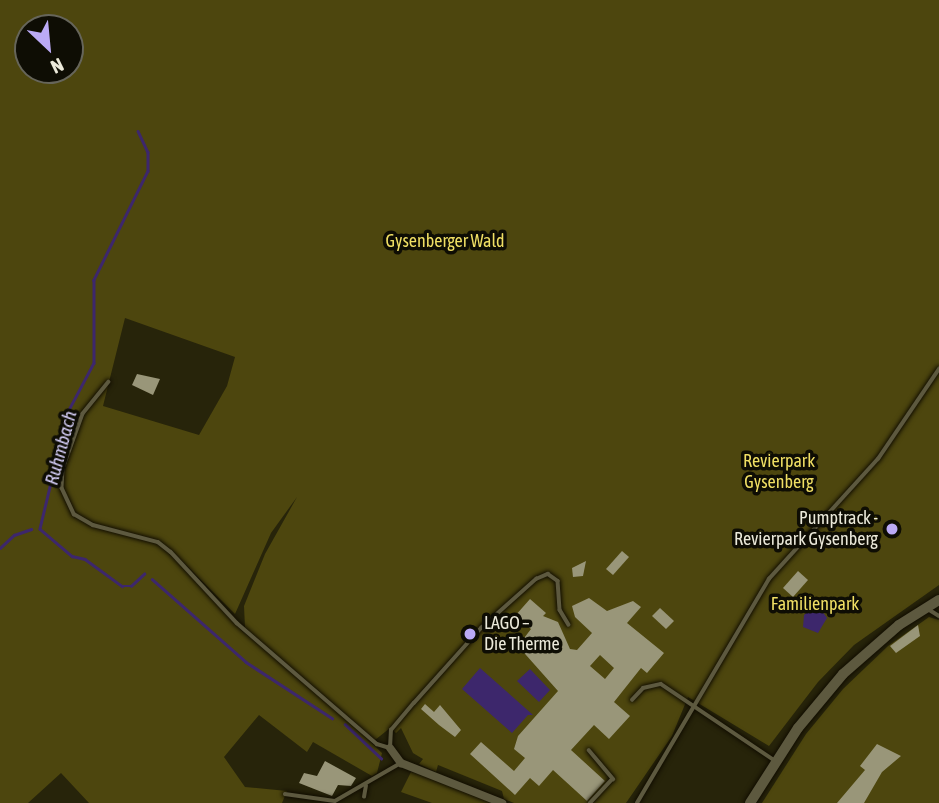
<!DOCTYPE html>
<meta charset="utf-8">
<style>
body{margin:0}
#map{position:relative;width:939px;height:803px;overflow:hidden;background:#27240a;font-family:"Asap Condensed",sans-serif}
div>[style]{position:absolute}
.green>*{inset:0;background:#4d460e}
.water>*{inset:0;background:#3d276c}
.stream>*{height:2.5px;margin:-1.25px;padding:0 1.25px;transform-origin:1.25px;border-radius:1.25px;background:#3d276c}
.building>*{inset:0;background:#999679}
.roads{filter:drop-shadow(0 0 2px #110d00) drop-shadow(0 0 2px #110d00)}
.lane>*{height:3.5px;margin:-1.75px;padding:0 1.75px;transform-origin:1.75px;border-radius:1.75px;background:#5d593f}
.street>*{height:8px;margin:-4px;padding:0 4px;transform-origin:4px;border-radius:4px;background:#5d593f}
.secondary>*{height:10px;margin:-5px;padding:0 5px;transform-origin:5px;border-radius:5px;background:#5d593f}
.dots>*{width:19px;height:19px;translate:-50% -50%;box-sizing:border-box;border:4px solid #0e0d04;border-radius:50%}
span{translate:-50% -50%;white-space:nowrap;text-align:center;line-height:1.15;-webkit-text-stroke:7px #0e0d04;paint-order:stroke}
.park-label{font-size:18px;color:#f0df64}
.poi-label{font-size:18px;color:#ebe9da}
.right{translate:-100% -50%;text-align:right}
.left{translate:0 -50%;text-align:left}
.water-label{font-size:19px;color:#d4cdf6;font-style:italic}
.north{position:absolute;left:14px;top:14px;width:70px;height:70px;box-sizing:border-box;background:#0e0d04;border:2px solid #66655a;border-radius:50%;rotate:154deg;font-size:19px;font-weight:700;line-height:28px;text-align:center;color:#ebe9da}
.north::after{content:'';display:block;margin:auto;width:24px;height:32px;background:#bbaaf6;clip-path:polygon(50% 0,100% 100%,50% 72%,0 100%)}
</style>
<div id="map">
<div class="green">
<div style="clip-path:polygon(evenodd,0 0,939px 0,939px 585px,854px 645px,818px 682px,769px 746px,688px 697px,672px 736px,626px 803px,514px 803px,504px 799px,502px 791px,438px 765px,436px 772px,419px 764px,423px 759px,413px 753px,401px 728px,396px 733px,390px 728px,375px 740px,245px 628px,244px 606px,265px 554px,297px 497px,271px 533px,235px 614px,172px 551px,242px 631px,317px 690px,382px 753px,377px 773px,372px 776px,313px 742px,307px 752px,259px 715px,224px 757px,245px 787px,287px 791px,282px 803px,89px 803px,61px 773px,28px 803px,0 803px,0 0,28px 28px,70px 28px,70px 70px,28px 70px,28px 28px,0 0,125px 318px,235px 357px,227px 386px,199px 435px,103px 406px,125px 318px)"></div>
<div style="clip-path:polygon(929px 617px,939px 620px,939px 803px,762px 803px,806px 734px,843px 689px,888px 646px)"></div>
<div style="clip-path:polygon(411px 772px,420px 774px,494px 803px,432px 803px,401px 792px)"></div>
</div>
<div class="water">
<div style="clip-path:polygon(810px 610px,822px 611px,827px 618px,818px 633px,803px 627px,804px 615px)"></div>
<div style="clip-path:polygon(480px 668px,533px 715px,528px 715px,512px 733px,462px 689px)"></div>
<div style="clip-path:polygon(530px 669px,550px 690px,539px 702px,517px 681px)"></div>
</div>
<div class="stream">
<div style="left:138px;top:131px;width:23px;rotate:65deg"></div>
<div style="left:148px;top:152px;width:19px;rotate:90deg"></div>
<div style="left:148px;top:171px;width:122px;rotate:116.4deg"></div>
<div style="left:94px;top:280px;width:83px;rotate:90deg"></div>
<div style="left:94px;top:363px;width:55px;rotate:118deg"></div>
<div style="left:68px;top:412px;width:120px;rotate:103.5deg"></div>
<div style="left:40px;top:529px;width:42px;rotate:40.2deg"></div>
<div style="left:72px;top:556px;width:13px;rotate:13deg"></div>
<div style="left:85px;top:559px;width:46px;rotate:36.1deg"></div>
<div style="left:122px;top:586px;width:9px"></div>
<div style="left:131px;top:586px;width:18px;rotate:-43deg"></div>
<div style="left:0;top:548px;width:19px;rotate:-43deg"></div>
<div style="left:14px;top:535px;width:18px;rotate:-19deg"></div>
<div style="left:152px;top:579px;width:125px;rotate:41.4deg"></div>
<div style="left:246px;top:662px;width:103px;rotate:33.1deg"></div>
<div style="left:345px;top:724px;width:50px;rotate:43.4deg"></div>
</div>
<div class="building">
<div style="clip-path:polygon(137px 374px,160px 379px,153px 395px,132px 385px)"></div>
<div style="clip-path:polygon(622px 551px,629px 557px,613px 575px,606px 569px)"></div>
<div style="clip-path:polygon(586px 561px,583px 576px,573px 577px,572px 568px)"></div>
<div style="clip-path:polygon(798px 571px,808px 580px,793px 597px,783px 588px)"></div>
<div style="clip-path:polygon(evenodd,589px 598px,607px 611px,633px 601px,641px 607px,627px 623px,664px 653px,647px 673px,641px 668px,614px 702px,630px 716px,609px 739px,594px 725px,571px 750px,605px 781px,587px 801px,553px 770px,539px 786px,530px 778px,515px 795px,470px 754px,481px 742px,514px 771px,525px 758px,514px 749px,518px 736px,558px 691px,518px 646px,531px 629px,515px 616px,530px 599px,546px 613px,543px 616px,558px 622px,570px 649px,577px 650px,592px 633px,575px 617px,572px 606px,589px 598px,600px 655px,614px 668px,605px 679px,590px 666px,600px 655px)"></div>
<div style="clip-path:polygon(660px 608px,674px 621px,666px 629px,652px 616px)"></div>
<div style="clip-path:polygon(918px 625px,920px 636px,896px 653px,890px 646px)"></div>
<div style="clip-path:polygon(425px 704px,434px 712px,440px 705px,461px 730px,455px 737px,439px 725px,421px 709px)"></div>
<div style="clip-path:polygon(877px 744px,901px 756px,882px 772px,864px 803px,837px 803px,865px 770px,860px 766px)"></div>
<div style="clip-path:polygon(325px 761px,356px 778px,351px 786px,338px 785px,332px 796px,299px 783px,304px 773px,317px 776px)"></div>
</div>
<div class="roads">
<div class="lane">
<div style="left:109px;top:382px;width:41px;rotate:129.1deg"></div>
<div style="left:83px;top:414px;width:59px;rotate:110deg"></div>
<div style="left:63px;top:469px;width:19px;rotate:93deg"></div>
<div style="left:62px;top:488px;width:29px;rotate:65deg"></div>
<div style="left:74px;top:514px;width:22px;rotate:30deg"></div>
<div style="left:93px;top:525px;width:67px;rotate:14.7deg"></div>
<div style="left:158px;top:542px;width:16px;rotate:38deg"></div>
<div style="left:171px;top:552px;width:97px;rotate:47.1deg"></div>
<div style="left:237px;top:623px;width:185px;rotate:40.8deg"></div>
<div style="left:377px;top:744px;width:14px;rotate:17deg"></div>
<div style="left:390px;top:748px;width:18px;rotate:-87deg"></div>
<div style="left:391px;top:730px;width:35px;rotate:-50deg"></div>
<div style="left:414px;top:703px;width:101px;rotate:-48.2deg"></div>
<div style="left:481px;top:628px;width:74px;rotate:-41.7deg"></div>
<div style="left:536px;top:579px;width:13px;rotate:-23deg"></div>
<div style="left:548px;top:574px;width:12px;rotate:35deg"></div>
<div style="left:558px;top:581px;width:29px;rotate:86deg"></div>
<div style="left:560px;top:610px;width:17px;rotate:59deg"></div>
<div style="left:928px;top:609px;width:13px;rotate:32deg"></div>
<div style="left:632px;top:700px;width:16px;rotate:-47deg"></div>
<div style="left:643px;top:688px;width:18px;rotate:-13deg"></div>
<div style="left:661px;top:684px;width:136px;rotate:33.9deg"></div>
<div style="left:589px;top:750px;width:38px;rotate:50deg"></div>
<div style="left:613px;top:779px;width:33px;rotate:133deg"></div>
<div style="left:285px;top:794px;width:50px;rotate:8deg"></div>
<div style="left:335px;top:801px;width:74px;rotate:-30deg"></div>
<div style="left:364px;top:797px;width:11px;rotate:-80deg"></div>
<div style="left:637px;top:803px;width:260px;rotate:-59.5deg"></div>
<div style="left:769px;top:579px;width:162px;rotate:-47.8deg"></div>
<div style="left:878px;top:459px;width:109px;rotate:-55.9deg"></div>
</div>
<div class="street">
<div style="left:390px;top:748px;width:19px;rotate:54deg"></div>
<div style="left:401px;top:763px;width:109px;rotate:21.6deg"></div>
</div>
<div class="secondary">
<div style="left:750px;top:803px;width:89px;rotate:-57.4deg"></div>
<div style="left:798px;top:728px;width:70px;rotate:-50.2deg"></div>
<div style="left:843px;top:674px;width:74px;rotate:-41.2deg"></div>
<div style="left:899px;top:625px;width:47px;rotate:-32deg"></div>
</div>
</div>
<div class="dots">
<div style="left:892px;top:529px;background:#bbaaf6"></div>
<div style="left:470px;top:634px;background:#bbaaf6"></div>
</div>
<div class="park-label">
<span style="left:445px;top:241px">Gysenberger Wald</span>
<span style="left:779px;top:472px">Revierpark<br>Gysenberg</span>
<span style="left:815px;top:604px">Familienpark</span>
</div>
<div class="poi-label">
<span class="right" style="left:878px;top:529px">Pumptrack -<br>Revierpark Gysenberg</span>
<span class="left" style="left:484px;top:634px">LAGO –<br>Die Therme</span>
</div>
<div class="water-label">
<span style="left:61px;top:448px;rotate:-75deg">Ruhmbach</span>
</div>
<div class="north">N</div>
</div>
